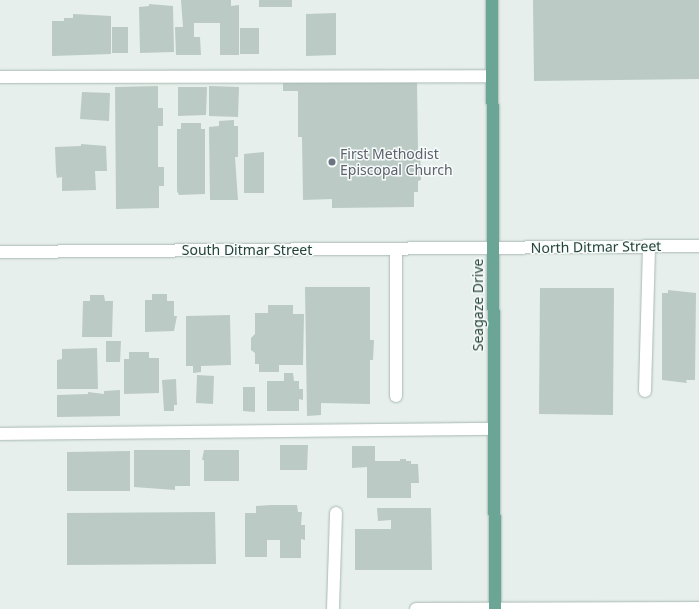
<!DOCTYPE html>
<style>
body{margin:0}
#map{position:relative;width:699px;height:609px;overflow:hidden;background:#e6efeb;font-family:"Noto Sans",sans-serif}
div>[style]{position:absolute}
.building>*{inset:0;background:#bbcac4}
.roads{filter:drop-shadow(0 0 1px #a8b8b2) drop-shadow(0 0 1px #a8b8b2)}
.minor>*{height:12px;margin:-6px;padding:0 6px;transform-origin:6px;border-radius:6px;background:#fff}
.major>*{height:12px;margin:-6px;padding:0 6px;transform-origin:6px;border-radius:6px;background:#6aa596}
.dots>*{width:11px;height:11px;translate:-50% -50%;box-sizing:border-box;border:2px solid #f7fbf9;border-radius:50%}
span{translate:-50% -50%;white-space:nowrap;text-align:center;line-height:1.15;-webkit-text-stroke:3px #f7fbf9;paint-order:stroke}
.worship-label{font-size:14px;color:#5b616d}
.left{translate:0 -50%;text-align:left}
.street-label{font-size:14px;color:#24423a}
</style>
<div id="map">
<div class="building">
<div style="clip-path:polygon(181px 0,231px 0,231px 6px,239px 5px,239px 55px,220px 55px,220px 23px,194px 23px,194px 37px,200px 37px,201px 55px,176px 55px,175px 27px,183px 27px)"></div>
<div style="clip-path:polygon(259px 0,292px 0,292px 7px,259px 7px)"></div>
<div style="clip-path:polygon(533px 0,699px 0,699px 79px,534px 81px)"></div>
<div style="clip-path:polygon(149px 4px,173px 6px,174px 52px,140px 53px,139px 7px,149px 6px)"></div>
<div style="clip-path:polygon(336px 13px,336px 55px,306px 56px,306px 14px)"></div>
<div style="clip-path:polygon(73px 14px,111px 16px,111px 54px,52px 56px,52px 21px,64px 21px,64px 18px,73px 18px)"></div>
<div style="clip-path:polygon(112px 27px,128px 27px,128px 53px,112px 53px)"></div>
<div style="clip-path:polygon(240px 28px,259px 28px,259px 54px,240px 54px)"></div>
<div style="clip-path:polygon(417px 82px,418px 151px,420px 151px,421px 180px,418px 181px,418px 192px,414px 192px,414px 207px,332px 208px,332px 199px,303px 200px,302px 137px,298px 137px,298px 91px,283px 91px,283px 83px)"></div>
<div style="clip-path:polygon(158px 86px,158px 108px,163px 108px,163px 126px,158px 126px,158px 167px,164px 167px,164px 186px,159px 186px,159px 208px,116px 209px,115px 87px)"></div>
<div style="clip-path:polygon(209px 86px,239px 87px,238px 117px,209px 116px)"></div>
<div style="clip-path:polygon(178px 87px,207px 87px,206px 115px,178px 116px)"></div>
<div style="clip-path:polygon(82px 92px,110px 93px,109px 121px,80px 119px)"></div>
<div style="clip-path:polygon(234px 120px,234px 126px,238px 126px,238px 157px,235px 157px,238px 200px,210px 200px,209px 127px,219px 126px,219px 121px)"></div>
<div style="clip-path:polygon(181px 123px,201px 123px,201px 129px,205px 129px,205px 194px,179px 195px,177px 191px,177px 129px,181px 129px)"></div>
<div style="clip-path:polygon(81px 144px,106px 146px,107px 171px,95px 171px,96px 190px,62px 191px,62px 177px,57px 178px,56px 172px,55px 147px,81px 146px)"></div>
<div style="clip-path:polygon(264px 152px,264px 193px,244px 193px,244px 154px)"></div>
<div style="clip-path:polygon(305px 287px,370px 287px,370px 340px,374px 340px,373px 360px,370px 360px,370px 404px,321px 403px,321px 415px,307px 416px)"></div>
<div style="clip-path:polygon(540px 288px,614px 288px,613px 415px,539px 414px)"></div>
<div style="clip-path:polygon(668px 290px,696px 293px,695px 380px,686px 380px,687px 383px,662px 380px,662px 293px,668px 293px)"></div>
<div style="clip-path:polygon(152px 294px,167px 294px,167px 301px,174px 301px,174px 316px,177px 316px,174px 331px,145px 332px,145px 300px,152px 300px)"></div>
<div style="clip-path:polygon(90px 295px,104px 295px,105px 301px,113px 301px,112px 337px,82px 337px,83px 301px,90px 301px)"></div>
<div style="clip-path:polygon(268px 305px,293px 305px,293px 314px,304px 314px,303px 365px,279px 365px,279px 372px,259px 372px,259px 364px,255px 364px,255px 353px,251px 350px,251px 338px,255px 334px,255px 313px,268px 313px)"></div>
<div style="clip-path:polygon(230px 315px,231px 365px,201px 366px,201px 372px,193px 373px,193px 366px,186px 366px,186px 316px)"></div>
<div style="clip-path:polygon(106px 341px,121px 341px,120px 362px,106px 362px)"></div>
<div style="clip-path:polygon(97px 348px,98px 389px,57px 389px,57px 360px,62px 359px,62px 349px)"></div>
<div style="clip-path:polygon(129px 352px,149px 352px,149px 358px,159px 358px,159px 393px,124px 394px,124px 359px,129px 359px)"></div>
<div style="clip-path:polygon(284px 373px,293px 373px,294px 381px,299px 381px,299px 389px,303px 389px,303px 400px,299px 399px,299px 411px,267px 411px,267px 381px,284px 381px)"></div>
<div style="clip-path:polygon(197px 375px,214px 376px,213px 404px,196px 403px)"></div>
<div style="clip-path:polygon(176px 379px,177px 405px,174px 405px,174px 411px,164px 411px,162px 380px)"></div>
<div style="clip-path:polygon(243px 387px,255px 387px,255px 412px,243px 411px)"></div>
<div style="clip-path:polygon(120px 390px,120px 416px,57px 417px,57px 395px,88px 394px,88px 392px,104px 394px,104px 391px)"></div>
<div style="clip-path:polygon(280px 445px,308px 445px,307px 470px,280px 470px)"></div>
<div style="clip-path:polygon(352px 446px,375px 446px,375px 461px,400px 461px,400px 459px,406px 459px,406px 461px,411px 461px,411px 464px,418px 464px,419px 483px,411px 483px,411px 498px,367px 498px,367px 467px,352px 468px)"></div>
<div style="clip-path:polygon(134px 450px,190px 450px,190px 486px,175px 486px,175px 490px,134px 487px)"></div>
<div style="clip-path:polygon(204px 450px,239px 450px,239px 481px,204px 481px,204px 460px,202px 460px)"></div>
<div style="clip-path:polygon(130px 451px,130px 491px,67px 491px,67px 452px)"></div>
<div style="clip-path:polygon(271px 505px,297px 505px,298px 512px,302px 512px,301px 525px,305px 525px,305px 540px,301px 539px,301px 558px,280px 558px,280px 540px,267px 540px,267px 557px,245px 557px,245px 513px,256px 513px,256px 506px)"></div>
<div style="clip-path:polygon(377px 508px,431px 508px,432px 570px,355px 570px,355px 529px,391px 529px,391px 520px,378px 521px)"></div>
<div style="clip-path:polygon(215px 512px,216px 564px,67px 565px,67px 513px)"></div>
</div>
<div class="roads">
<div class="minor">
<div style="left:0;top:77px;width:492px;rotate:-0.1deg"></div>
<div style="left:396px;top:249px;width:147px;rotate:90deg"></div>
<div style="left:0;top:252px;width:699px;rotate:-0.49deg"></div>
<div style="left:645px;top:391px;width:144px;rotate:-88.4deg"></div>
<div style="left:0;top:434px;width:494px;rotate:-0.6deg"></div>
<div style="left:333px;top:609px;width:96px;rotate:-88.2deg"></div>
<div style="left:416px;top:609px;width:283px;rotate:-0.2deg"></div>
</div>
<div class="major">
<div style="left:492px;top:0;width:609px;rotate:89.72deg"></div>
</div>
</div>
<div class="dots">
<div style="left:332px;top:162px;background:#6b7280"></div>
</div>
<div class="worship-label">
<span class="left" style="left:340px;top:162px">First Methodist<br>Episcopal Church</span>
</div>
<div class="street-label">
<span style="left:596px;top:247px;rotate:-1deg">North Ditmar Street</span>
<span style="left:247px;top:250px">South Ditmar Street</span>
<span style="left:478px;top:305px;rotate:-90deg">Seagaze Drive</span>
</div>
</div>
